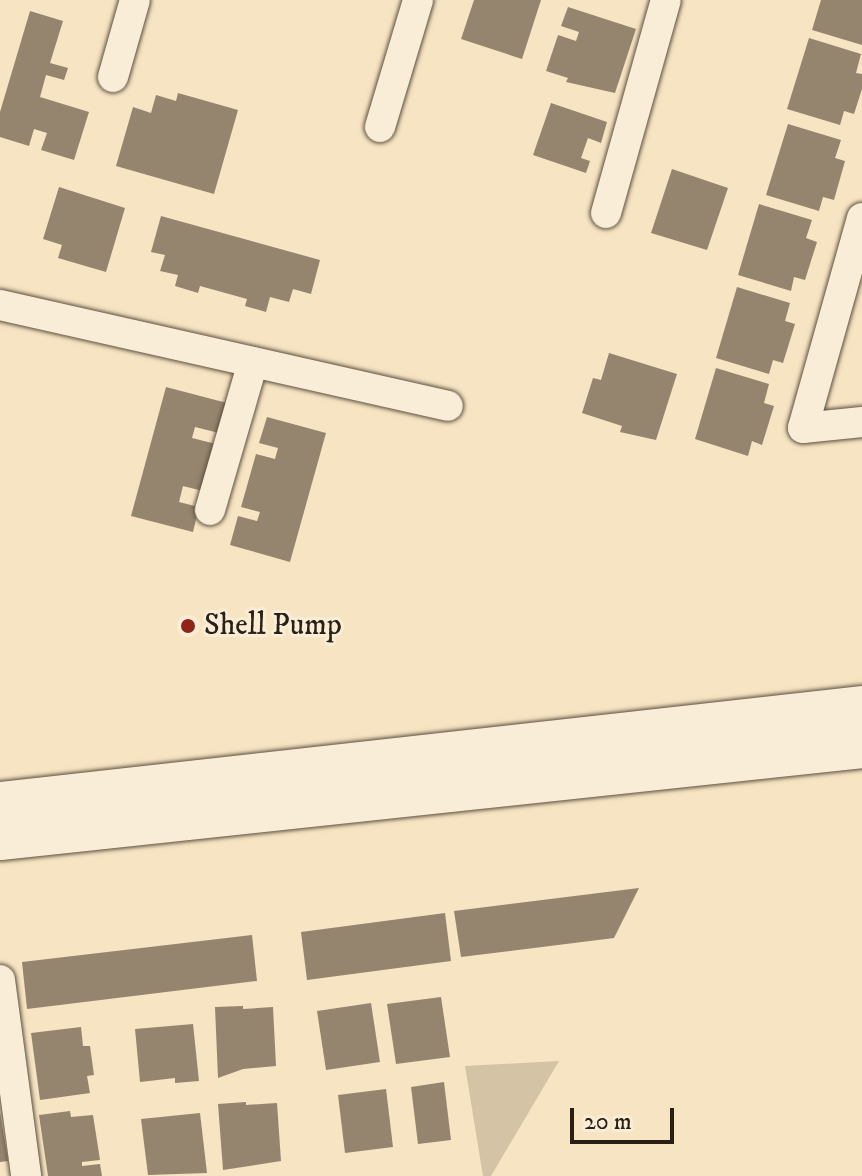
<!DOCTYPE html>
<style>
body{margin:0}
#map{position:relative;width:862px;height:1176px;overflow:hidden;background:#f7e4c3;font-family:"IM FELL DW Pica",serif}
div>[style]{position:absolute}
.green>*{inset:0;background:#d4c3a5}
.building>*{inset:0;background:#95856f}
.roads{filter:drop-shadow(0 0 2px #5d503f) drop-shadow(0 0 2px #5d503f)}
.minor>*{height:30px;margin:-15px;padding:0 15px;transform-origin:15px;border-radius:15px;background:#faedd8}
.secondary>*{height:44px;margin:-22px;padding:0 22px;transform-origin:22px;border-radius:22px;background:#faedd8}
.dots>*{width:22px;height:22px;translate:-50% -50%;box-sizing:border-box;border:4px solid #faedd8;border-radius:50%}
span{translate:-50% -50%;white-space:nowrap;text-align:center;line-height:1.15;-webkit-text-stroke:6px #faedd8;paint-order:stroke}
.poi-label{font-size:30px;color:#2a1f13}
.left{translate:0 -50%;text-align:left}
.scale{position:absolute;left:570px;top:1108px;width:104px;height:36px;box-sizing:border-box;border:4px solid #2a1f13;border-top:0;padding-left:10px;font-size:24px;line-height:28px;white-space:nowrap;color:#2a1f13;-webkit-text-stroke:6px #faedd8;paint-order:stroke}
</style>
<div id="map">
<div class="green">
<div style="clip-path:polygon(559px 1061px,491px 1176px,483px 1176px,465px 1066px)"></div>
</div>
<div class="building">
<div style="clip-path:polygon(474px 0,541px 0,522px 59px,461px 39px)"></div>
<div style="clip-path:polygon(821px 0,862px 0,862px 45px,812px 30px)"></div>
<div style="clip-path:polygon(568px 7px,636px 29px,615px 93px,566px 82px,568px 78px,546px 71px,558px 35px,576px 41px,579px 32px,561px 26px)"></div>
<div style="clip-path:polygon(30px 11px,63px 21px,50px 63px,68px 68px,64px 80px,46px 75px,40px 97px,89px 112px,74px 160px,41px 150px,47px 133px,34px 129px,29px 146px,0 137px,0 112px)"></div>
<div style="clip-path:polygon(809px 38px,861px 54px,856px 73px,862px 74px,862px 89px,854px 114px,844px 111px,840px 125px,787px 109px)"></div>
<div style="clip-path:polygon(178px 93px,238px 110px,214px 194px,116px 166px,133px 107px,151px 113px,156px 95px,176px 101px)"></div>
<div style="clip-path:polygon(551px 103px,607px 122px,601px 143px,588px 138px,581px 158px,590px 161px,586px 173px,533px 155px)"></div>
<div style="clip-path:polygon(788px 124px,841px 140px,835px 158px,845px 161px,834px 200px,823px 197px,819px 211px,766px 195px)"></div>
<div style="clip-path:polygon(672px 169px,728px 188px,707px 250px,651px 233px)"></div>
<div style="clip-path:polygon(59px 187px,125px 208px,106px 272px,58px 258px,62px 245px,43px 239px)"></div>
<div style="clip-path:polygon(759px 204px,812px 220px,806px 238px,817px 242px,805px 280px,794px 277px,791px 291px,738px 275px)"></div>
<div style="clip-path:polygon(161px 216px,320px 260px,311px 294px,293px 289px,289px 302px,270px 297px,266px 312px,245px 306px,247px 299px,200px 286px,198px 293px,175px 286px,178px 275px,160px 271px,165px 255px,151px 252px)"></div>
<div style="clip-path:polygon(737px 287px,790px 303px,785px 321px,795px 324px,783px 363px,773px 360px,769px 374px,716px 358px)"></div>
<div style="clip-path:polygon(609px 353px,677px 374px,656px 440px,620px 432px,622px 426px,582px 413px,593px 378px,601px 380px)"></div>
<div style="clip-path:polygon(716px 368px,769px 384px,764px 403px,774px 406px,762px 445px,752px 441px,748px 456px,695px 439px)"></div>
<div style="clip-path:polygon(166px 387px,227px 403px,219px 433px,195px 427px,192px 438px,216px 444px,203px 491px,183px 486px,179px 502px,199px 507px,193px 532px,131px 516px)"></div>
<div style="clip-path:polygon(267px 417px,326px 433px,290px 562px,230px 545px,238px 516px,257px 521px,260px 512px,241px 507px,256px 454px,275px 459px,278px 448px,259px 443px)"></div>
<div style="clip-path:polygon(639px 888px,614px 938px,461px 957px,454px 911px)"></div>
<div style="clip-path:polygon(445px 913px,451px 961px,307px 980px,301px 932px)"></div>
<div style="clip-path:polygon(252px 935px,257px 981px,27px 1009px,22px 962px)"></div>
<div style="clip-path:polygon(441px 997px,450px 1057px,396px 1064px,387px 1004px)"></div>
<div style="clip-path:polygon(371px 1003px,380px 1062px,326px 1070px,317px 1011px)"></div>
<div style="clip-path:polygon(243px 1006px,243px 1009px,273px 1007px,276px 1066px,243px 1069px,218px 1078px,215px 1007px)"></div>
<div style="clip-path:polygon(193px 1024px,199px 1081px,175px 1083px,175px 1078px,140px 1082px,135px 1029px)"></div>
<div style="clip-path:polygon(81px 1027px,83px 1046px,90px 1046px,94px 1075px,87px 1076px,90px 1093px,40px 1100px,31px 1033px)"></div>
<div style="clip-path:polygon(444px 1082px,451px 1140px,418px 1144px,411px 1087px)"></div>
<div style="clip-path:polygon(386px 1089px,393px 1147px,345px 1153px,338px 1095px)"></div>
<div style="clip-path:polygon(246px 1102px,246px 1105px,277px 1103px,281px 1161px,223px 1170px,218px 1104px)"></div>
<div style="clip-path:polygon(70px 1111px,71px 1117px,93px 1115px,100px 1160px,82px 1162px,82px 1166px,100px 1164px,102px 1176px,48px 1176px,39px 1115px)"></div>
<div style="clip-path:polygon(0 1112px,8px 1161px,0 1162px)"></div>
<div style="clip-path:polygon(200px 1113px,207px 1173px,148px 1175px,141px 1119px)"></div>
</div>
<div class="roads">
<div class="minor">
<div style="left:113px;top:77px;width:80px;rotate:-74.1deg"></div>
<div style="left:380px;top:127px;width:133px;rotate:-73.3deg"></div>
<div style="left:606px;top:213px;width:221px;rotate:-74.3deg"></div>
<div style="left:862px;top:218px;width:218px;rotate:105.7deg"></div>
<div style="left:803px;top:428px;width:59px;rotate:-5.8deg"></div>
<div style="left:0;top:305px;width:459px;rotate:12.7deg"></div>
<div style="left:210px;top:510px;width:154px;rotate:-73.8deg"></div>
<div style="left:0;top:980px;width:198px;rotate:82.4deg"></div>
</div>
<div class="secondary">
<div style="left:0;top:804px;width:867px;rotate:-6.35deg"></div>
<div style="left:0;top:838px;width:867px;rotate:-6.09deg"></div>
</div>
</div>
<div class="dots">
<div style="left:188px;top:626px;background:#8f2418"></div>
</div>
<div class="poi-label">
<span class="left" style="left:204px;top:626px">Shell Pump</span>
</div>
<div class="scale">20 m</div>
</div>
